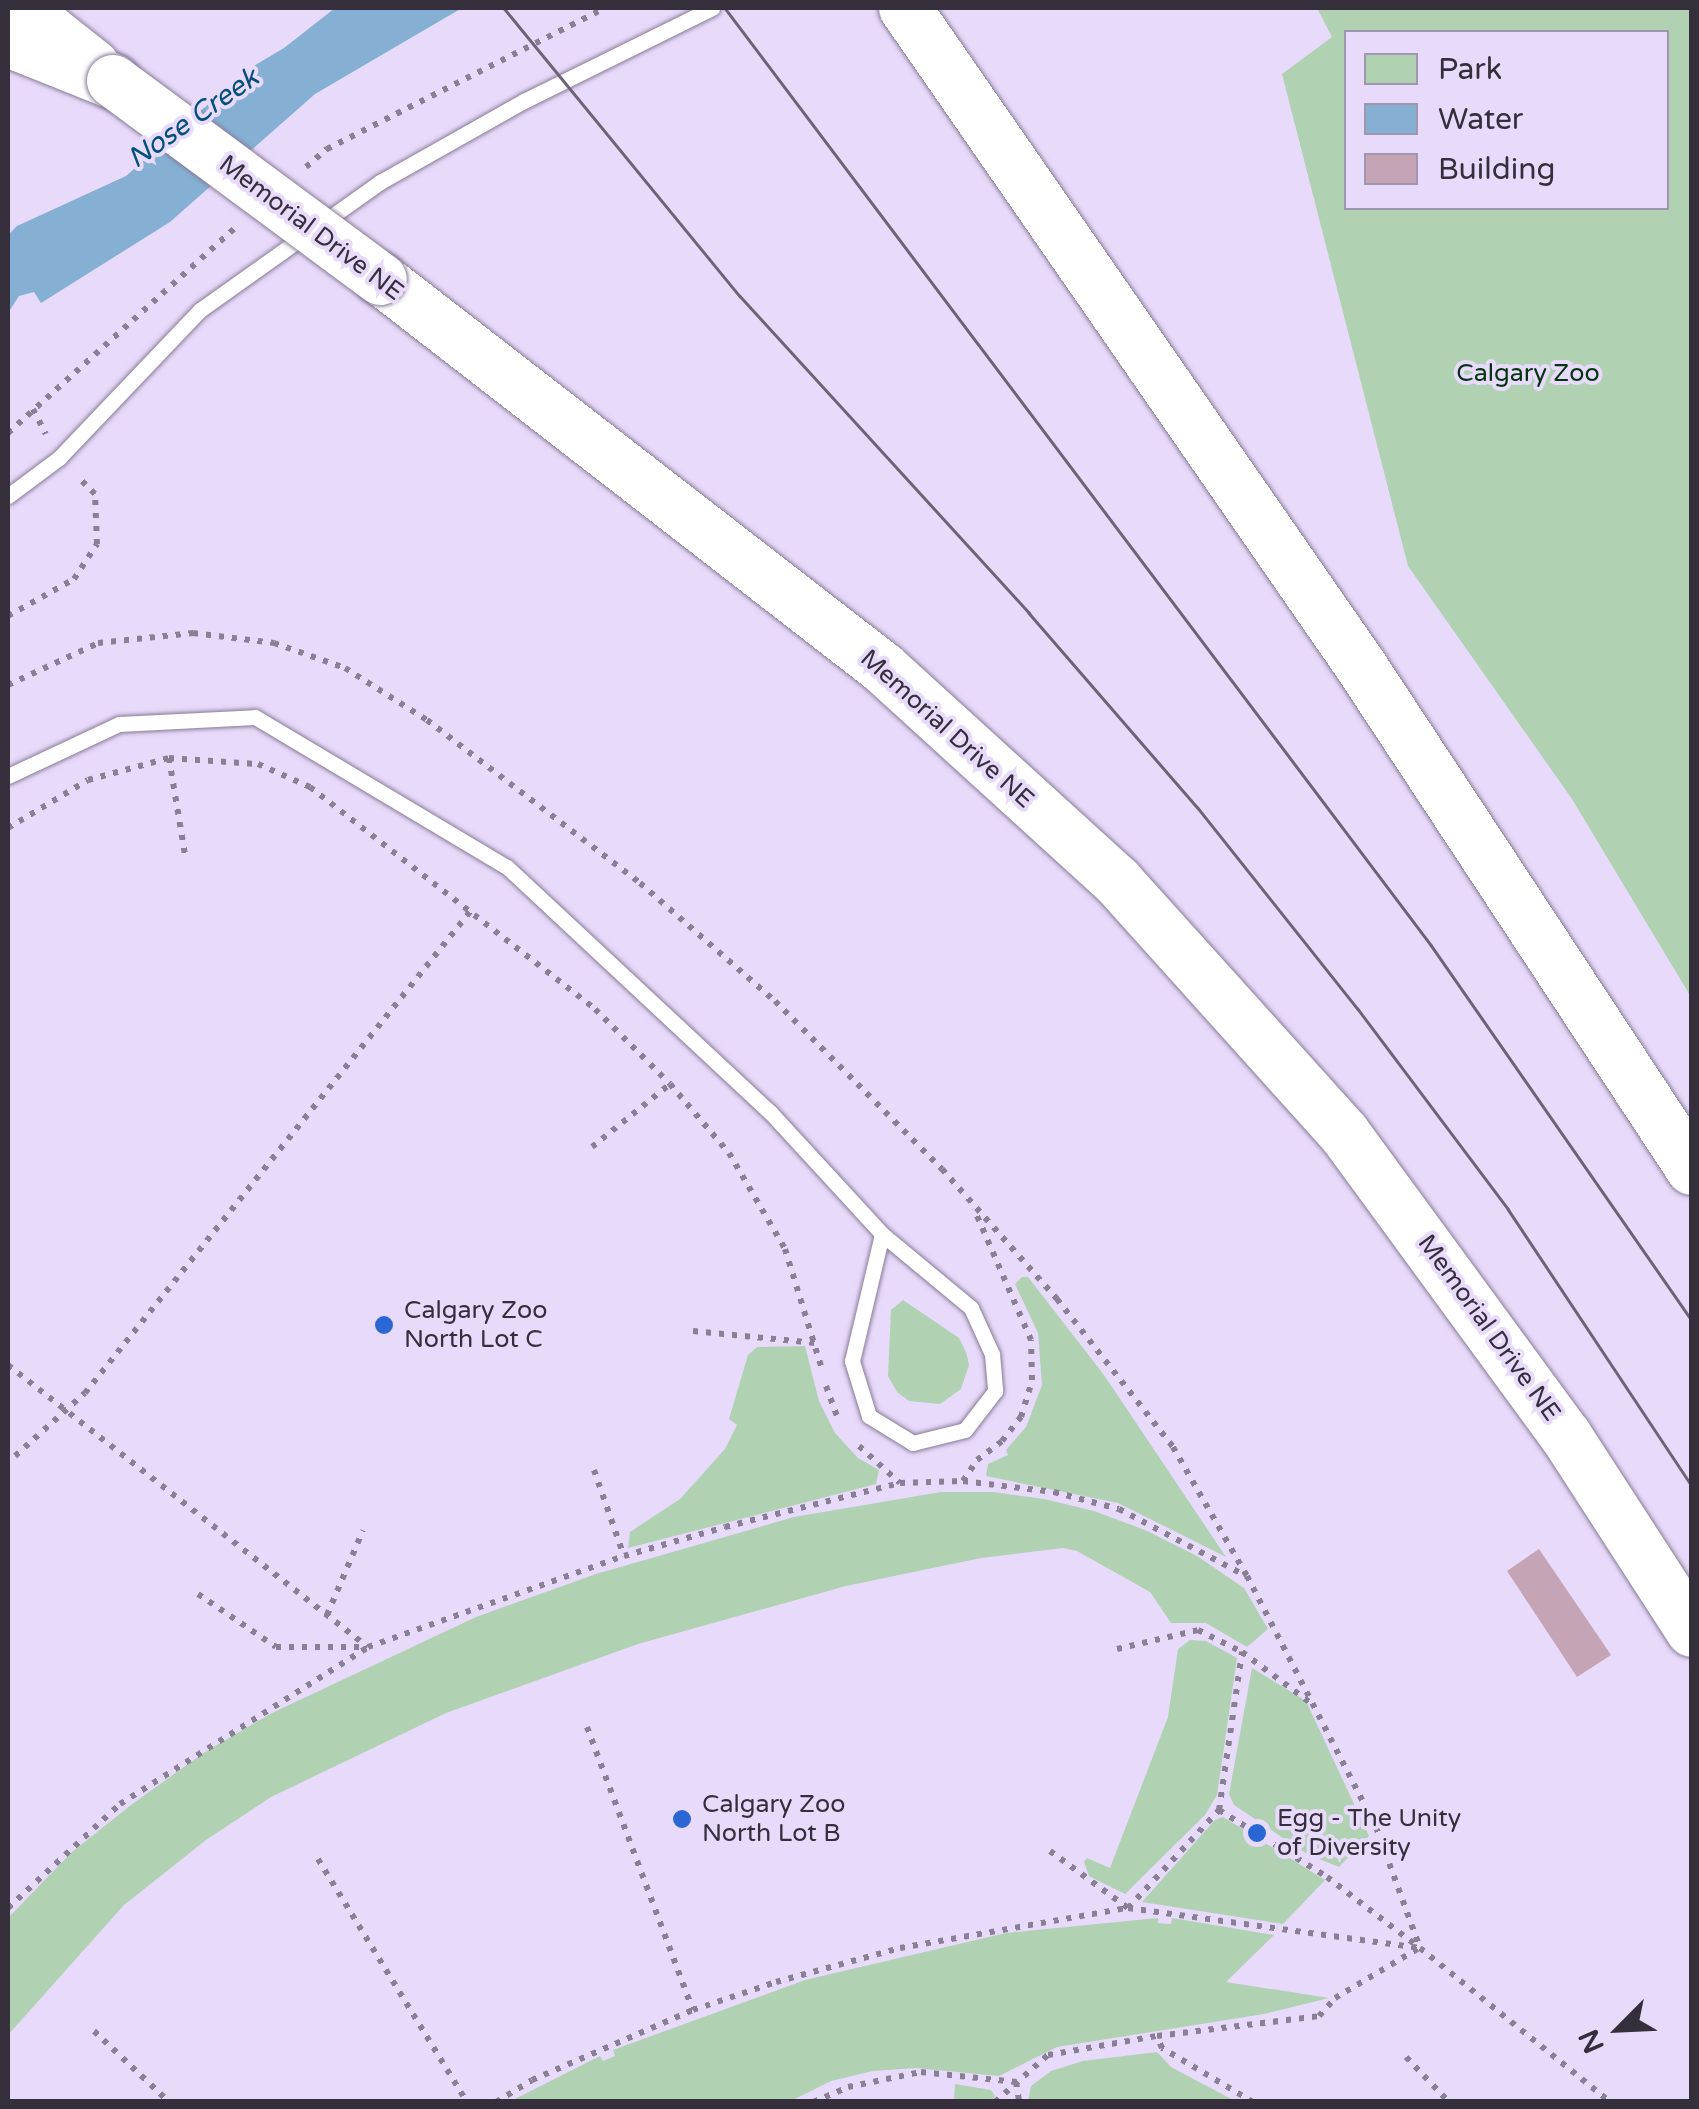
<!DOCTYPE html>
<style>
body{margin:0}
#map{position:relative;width:1699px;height:2109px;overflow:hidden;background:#e8dafa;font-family:"Varela Round",sans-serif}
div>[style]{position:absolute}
.green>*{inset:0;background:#b0d2b2}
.water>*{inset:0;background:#85b0d4}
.building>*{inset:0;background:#c4a4b5}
.path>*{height:6px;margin-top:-3px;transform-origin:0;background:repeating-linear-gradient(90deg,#898095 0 5px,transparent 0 13px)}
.roads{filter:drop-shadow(0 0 2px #877b97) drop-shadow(0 0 2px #877b97)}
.service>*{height:15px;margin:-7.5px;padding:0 7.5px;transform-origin:7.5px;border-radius:7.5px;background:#fff}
.trunk>*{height:52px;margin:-26px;padding:0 26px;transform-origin:26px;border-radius:26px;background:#fff}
.motorway>*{height:55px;margin:-27.5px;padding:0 27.5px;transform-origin:27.5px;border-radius:27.5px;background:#fff}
.tram>*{height:2.5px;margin:-1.25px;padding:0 1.25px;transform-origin:1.25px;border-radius:1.25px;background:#6c6476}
.bridges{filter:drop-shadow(0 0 2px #877b97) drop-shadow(0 0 2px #877b97)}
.trunk-bridge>*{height:52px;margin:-26px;padding:0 26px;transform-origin:26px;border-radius:26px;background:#fff}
.dots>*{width:28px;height:28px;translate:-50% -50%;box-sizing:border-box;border:5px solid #e8dafa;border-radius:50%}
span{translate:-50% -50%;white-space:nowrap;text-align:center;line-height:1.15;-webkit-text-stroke:8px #e8dafa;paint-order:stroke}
.street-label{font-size:25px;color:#342f3b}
.park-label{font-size:25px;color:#053510}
.poi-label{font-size:25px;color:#342f3b}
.left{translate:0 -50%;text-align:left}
.water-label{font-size:28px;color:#03507d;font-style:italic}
.frame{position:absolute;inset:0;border:10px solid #342f3b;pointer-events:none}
.legend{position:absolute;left:1344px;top:30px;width:325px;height:180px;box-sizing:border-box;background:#e8dafa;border:2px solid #a096ae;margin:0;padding:12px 18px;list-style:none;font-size:30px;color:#342f3b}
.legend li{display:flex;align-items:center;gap:20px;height:50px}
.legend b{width:50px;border:2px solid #a096ae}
.north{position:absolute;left:1569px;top:1979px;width:100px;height:100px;-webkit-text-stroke:8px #e8dafa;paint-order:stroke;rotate:246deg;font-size:28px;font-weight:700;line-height:40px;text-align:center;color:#342f3b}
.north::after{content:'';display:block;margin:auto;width:35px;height:45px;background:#342f3b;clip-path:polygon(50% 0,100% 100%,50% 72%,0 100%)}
</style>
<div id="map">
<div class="green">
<div style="clip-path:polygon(evenodd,1317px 8px,1691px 8px,1691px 997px,1572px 799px,1408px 566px,1282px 74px,1332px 37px,1317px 8px,1346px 32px,1666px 32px,1666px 208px,1346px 208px,1346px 32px)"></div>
<div style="clip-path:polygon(1022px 1277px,1028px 1277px,1104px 1375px,1226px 1557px,1118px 1503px,986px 1476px,988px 1464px,1008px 1455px,1006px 1450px,1026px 1427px,1042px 1385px,1038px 1333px,1015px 1284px)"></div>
<div style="clip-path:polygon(903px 1300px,959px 1338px,966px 1352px,969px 1365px,961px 1389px,940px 1404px,909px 1401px,897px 1392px,888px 1376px,891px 1310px)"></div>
<div style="clip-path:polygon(805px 1346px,819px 1401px,835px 1433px,858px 1458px,879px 1470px,876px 1484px,628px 1548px,630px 1532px,680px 1499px,725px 1449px,737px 1425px,729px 1419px,748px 1355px,757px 1347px)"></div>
<div style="clip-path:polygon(941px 1492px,993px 1492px,1044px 1499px,1094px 1511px,1145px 1530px,1197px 1556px,1244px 1588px,1268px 1629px,1247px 1647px,1206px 1623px,1171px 1623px,1150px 1592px,1077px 1551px,1063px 1548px,981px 1558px,846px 1586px,638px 1644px,446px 1713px,271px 1797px,206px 1840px,124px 1905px,8px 2035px,8px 1918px,72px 1852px,131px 1805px,205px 1752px,272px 1713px,476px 1617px,596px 1574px,794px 1517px)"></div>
<div style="clip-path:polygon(1190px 1640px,1206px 1641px,1237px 1658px,1217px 1795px,1205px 1815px,1125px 1894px,1089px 1876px,1084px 1862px,1087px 1858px,1110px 1868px,1168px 1717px,1178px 1649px)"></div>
<div style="clip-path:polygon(1252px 1668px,1306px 1701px,1369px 1836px,1339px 1867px,1307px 1854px,1234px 1805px,1229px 1794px)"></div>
<div style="clip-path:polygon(1223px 1817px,1325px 1880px,1283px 1924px,1142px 1902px,1215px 1820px)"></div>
<div style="clip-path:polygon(1158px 1918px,1158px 1923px,1171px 1924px,1172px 1918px,1274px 1935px,1226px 1982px,1329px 1998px,1264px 2014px,1057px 2047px,999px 2076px,916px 2068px,873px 2071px,831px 2081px,791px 2101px,511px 2101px,600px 2056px,603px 2061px,615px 2056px,613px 2050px,805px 1980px,1006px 1933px)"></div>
<div style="clip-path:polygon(1157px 2052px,1171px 2067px,1235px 2101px,1028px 2101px,1031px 2086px,1051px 2071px,1083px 2061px)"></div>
<div style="clip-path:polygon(955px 2084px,991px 2090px,995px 2096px,992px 2101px,954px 2101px)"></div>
</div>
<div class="water">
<div style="clip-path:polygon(335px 8px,462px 8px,315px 94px,170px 222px,41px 303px,34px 292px,19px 296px,8px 313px,8px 235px,17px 226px,126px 176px,250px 68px,284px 48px)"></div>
</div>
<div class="building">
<div style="clip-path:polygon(1539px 1549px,1611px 1655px,1577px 1677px,1507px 1571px)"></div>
</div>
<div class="path">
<div style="left:306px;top:167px;width:28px;rotate:-41deg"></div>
<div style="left:327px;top:149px;width:312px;rotate:-26.9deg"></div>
<div style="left:33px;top:409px;width:28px;rotate:63deg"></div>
<div style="left:8px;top:433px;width:307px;rotate:-42.1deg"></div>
<div style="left:8px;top:616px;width:76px;rotate:-29.3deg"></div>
<div style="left:74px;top:579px;width:42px;rotate:-56.7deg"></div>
<div style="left:97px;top:544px;width:50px;rotate:-92.3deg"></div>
<div style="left:95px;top:494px;width:25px;rotate:-135deg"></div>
<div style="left:8px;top:685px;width:99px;rotate:-25deg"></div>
<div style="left:98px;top:643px;width:96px;rotate:-6deg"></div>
<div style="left:193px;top:633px;width:82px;rotate:7deg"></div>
<div style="left:274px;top:643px;width:75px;rotate:19.4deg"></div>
<div style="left:345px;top:668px;width:97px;rotate:32.4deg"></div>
<div style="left:427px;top:720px;width:268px;rotate:37.4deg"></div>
<div style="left:640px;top:883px;width:179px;rotate:41.2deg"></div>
<div style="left:775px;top:1001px;width:237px;rotate:45.2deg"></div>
<div style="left:942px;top:1169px;width:174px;rotate:48.5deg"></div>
<div style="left:1057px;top:1299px;width:188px;rotate:51.9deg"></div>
<div style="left:1173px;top:1447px;width:149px;rotate:60.2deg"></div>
<div style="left:1247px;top:1576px;width:282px;rotate:62.8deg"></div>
<div style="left:1376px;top:1827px;width:129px;rotate:70deg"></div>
<div style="left:169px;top:758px;width:98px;rotate:80.6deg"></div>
<div style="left:8px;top:828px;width:93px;rotate:-31deg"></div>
<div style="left:88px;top:780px;width:84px;rotate:-15.2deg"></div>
<div style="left:169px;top:758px;width:89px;rotate:3.9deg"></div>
<div style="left:258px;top:764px;width:57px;rotate:23.9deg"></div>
<div style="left:310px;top:787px;width:361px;rotate:37.9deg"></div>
<div style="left:595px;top:1009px;width:106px;rotate:45deg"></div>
<div style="left:670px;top:1084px;width:91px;rotate:49.5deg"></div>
<div style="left:729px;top:1153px;width:111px;rotate:59.7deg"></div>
<div style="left:785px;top:1249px;width:126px;rotate:72.9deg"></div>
<div style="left:592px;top:1147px;width:100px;rotate:-38.9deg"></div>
<div style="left:693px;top:1331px;width:123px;rotate:5.6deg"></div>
<div style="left:8px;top:1365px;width:457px;rotate:38.1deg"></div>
<div style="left:826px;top:1386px;width:32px;rotate:70deg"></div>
<div style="left:859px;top:1446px;width:55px;rotate:42.1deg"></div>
<div style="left:15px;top:1456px;width:94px;rotate:-42deg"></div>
<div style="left:85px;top:1393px;width:620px;rotate:-51.35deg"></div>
<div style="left:594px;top:1470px;width:91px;rotate:70.8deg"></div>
<div style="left:963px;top:1481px;width:25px;rotate:-56deg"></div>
<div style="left:977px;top:1460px;width:31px;rotate:-37deg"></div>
<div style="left:1002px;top:1441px;width:31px;rotate:-52deg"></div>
<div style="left:1021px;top:1417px;width:39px;rotate:-73deg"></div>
<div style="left:1032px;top:1380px;width:40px;rotate:-91.4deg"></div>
<div style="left:1031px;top:1340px;width:143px;rotate:-113.5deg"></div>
<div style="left:198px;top:1594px;width:94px;rotate:34.2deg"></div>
<div style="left:276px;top:1647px;width:89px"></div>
<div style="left:327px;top:1615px;width:92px;rotate:-67deg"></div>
<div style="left:1117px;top:1649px;width:83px;rotate:-13.2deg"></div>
<div style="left:1198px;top:1630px;width:49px;rotate:26.6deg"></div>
<div style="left:1242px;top:1652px;width:87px;rotate:36.6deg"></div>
<div style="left:587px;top:1727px;width:302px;rotate:69.5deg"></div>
<div style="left:1219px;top:1810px;width:127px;rotate:31.8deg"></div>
<div style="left:1327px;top:1877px;width:117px;rotate:37.4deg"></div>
<div style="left:1050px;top:1851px;width:97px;rotate:36.2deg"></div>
<div style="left:1128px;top:1908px;width:295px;rotate:7.8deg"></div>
<div style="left:1420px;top:1948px;width:245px;rotate:39deg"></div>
<div style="left:318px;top:1859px;width:285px;rotate:58.5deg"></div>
<div style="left:8px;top:1908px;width:153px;rotate:-42.9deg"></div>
<div style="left:120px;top:1804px;width:294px;rotate:-32.3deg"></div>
<div style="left:368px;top:1647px;width:272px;rotate:-19.6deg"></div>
<div style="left:624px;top:1556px;width:105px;rotate:-16deg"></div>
<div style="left:725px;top:1527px;width:180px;rotate:-14.1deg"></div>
<div style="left:900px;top:1483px;width:63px;rotate:-1.8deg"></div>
<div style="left:963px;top:1481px;width:92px;rotate:6.9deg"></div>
<div style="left:1054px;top:1492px;width:67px;rotate:14.7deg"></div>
<div style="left:1119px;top:1509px;width:144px;rotate:27.8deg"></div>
<div style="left:94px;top:2031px;width:103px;rotate:43.4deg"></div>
<div style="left:1406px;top:2057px;width:62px;rotate:46.3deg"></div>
<div style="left:496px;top:2102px;width:42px;rotate:-31.4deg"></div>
<div style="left:532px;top:2080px;width:176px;rotate:-23.5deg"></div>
<div style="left:693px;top:2010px;width:88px;rotate:-18.6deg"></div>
<div style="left:776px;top:1982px;width:129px;rotate:-15.3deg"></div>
<div style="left:900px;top:1948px;width:231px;rotate:-10deg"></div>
<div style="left:1128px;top:1908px;width:134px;rotate:-47.1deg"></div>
<div style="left:1219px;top:1810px;width:160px;rotate:-81.7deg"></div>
<div style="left:813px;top:2102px;width:38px;rotate:-23deg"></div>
<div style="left:848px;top:2087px;width:75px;rotate:-11.6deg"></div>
<div style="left:921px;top:2072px;width:96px;rotate:6deg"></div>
<div style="left:1016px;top:2082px;width:20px;rotate:81deg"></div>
<div style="left:995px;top:2102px;width:71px;rotate:-41.6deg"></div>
<div style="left:1048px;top:2055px;width:111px;rotate:-9.9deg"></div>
<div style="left:1253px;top:2102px;width:106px;rotate:-149.3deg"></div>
<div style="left:1162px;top:2048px;width:13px;rotate:-113deg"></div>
<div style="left:1157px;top:2036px;width:163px;rotate:-7deg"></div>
<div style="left:1319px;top:2016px;width:24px;rotate:-48deg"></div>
<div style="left:1335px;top:1998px;width:98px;rotate:-30.8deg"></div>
</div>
<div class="roads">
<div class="service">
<div style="left:8px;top:496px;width:64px;rotate:-36.7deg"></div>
<div style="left:59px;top:458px;width:204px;rotate:-46.4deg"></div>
<div style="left:200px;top:310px;width:221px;rotate:-35.4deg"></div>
<div style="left:380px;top:182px;width:165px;rotate:-29.4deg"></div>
<div style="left:524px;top:101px;width:210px;rotate:-26.3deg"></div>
<div style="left:8px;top:776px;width:123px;rotate:-25.1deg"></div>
<div style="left:119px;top:724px;width:136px;rotate:-2.9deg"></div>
<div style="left:255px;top:717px;width:293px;rotate:30.8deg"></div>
<div style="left:507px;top:867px;width:359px;rotate:43deg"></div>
<div style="left:770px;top:1112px;width:166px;rotate:47.4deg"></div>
<div style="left:882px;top:1234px;width:116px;rotate:39.7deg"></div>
<div style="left:971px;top:1308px;width:51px;rotate:65.5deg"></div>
<div style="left:992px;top:1354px;width:37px;rotate:85deg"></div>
<div style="left:995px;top:1391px;width:49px;rotate:127.6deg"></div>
<div style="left:965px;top:1430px;width:54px;rotate:166deg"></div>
<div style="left:913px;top:1443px;width:52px;rotate:-148.5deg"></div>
<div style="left:869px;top:1416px;width:58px;rotate:-107.2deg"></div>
<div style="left:852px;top:1361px;width:130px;rotate:-76.7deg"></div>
</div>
<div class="trunk">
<div style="left:21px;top:8px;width:93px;rotate:38.5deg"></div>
<div style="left:905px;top:8px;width:801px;rotate:55.28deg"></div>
<div style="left:1361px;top:666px;width:602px;rotate:56.65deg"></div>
<div style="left:381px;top:279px;width:635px;rotate:37.77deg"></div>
<div style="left:883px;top:668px;width:316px;rotate:42.3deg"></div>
<div style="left:1117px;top:881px;width:339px;rotate:48deg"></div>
<div style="left:1344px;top:1133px;width:376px;rotate:53.8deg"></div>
<div style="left:1566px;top:1436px;width:232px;rotate:57.1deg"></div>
</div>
<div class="motorway">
<div style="left:8px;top:39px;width:113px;rotate:21.8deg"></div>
</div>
</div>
<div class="tram">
<div style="left:504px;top:8px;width:372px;rotate:50.7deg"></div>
<div style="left:740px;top:296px;width:429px;rotate:47.6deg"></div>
<div style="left:1029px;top:613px;width:258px;rotate:49.1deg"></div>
<div style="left:1198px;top:808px;width:257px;rotate:51.5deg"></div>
<div style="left:1358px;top:1009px;width:250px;rotate:53.1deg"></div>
<div style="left:1508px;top:1209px;width:333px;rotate:56.4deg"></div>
<div style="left:725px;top:8px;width:1173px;rotate:53deg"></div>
<div style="left:1431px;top:945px;width:458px;rotate:55.2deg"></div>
</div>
<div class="bridges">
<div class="trunk-bridge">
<div style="left:113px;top:81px;width:333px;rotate:36.5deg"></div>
</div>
</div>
<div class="dots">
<div style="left:384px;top:1325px;background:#2a67d4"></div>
<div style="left:682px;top:1819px;background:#2a67d4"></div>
<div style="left:1257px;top:1833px;background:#2a67d4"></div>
</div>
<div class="street-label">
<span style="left:311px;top:228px;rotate:37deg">Memorial Drive NE</span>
<span style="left:947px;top:729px;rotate:42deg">Memorial Drive NE</span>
<span style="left:1489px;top:1328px;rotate:54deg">Memorial Drive NE</span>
</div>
<div class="park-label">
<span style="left:1528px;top:373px">Calgary Zoo</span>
</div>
<div class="poi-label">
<span class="left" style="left:404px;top:1325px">Calgary Zoo<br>North Lot C</span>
<span class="left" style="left:702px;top:1819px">Calgary Zoo<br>North Lot B</span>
<span class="left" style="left:1277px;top:1833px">Egg - The Unity<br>of Diversity</span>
</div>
<div class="water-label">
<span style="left:193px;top:118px;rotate:-35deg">Nose Creek</span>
</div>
<div class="frame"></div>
<ul class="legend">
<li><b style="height:28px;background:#b0d2b2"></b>Park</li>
<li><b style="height:28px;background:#85b0d4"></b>Water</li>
<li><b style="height:28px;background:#c4a4b5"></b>Building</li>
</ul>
<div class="north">N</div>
</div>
